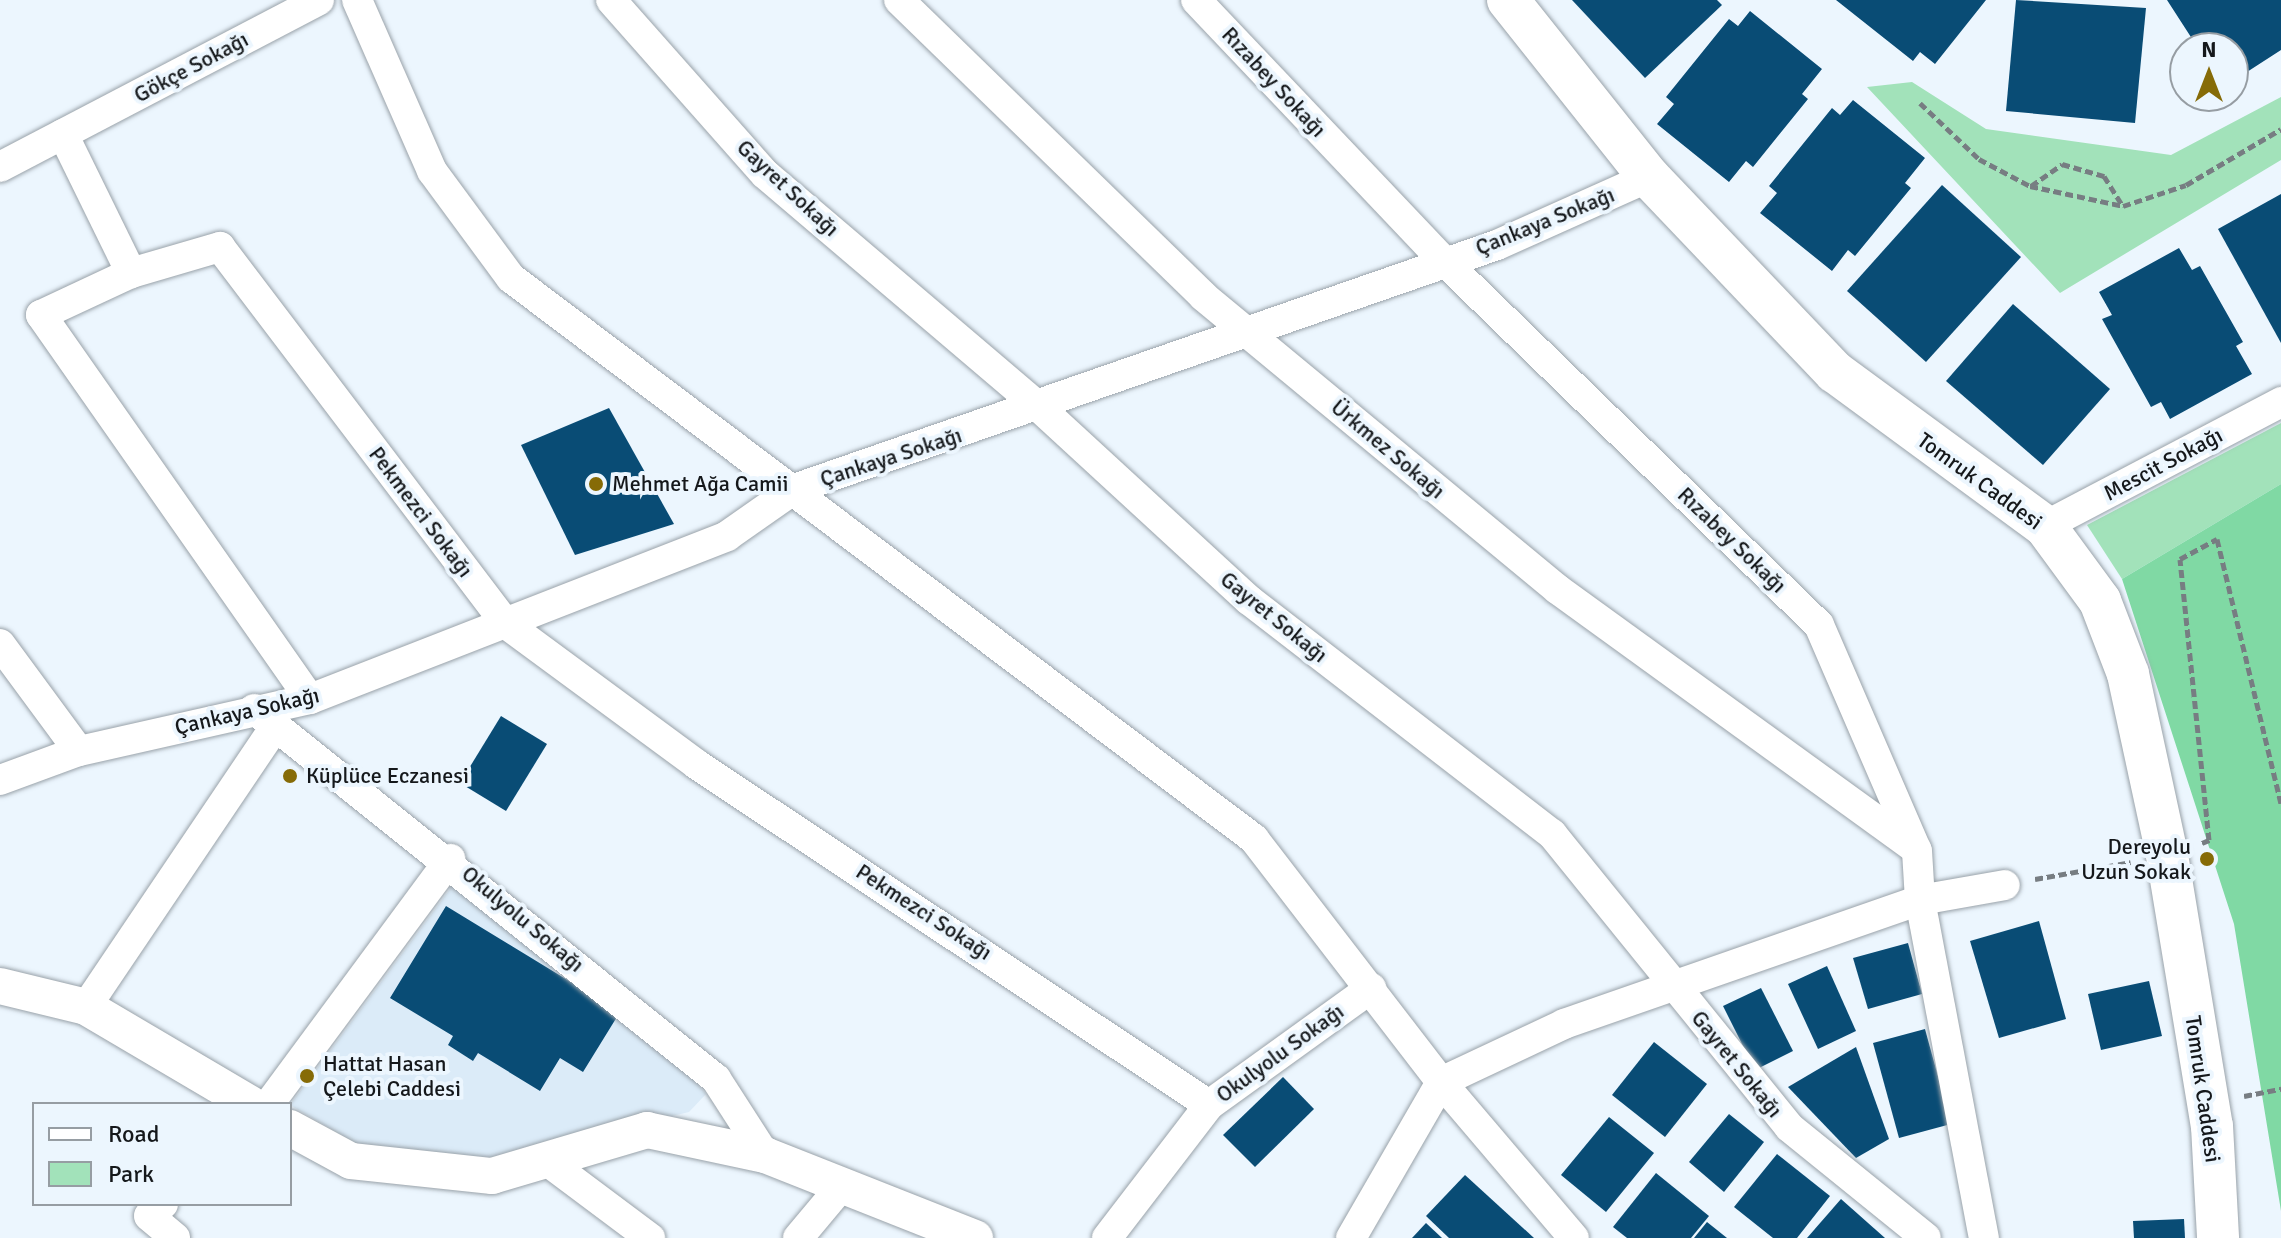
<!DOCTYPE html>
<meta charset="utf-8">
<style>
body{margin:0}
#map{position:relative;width:2281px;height:1238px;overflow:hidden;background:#ecf6fe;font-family:Signika,sans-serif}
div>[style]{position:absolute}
.built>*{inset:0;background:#dbebf8}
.green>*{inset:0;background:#a2e2ba}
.forest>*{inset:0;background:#80d9a4}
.building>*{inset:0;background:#094c75}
.path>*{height:5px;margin-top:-2.5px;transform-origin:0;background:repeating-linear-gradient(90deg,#777d82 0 8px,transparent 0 12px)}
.roads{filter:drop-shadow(0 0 2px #99a2a9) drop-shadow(0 0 2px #99a2a9)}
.minor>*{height:30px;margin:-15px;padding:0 15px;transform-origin:15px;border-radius:15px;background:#fff}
.tertiary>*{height:36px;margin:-18px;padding:0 18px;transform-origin:18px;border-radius:18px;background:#fff}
.secondary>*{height:42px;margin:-21px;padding:0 21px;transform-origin:21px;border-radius:21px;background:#fff}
.dots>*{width:22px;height:22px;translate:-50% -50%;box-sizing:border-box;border:4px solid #ecf6fe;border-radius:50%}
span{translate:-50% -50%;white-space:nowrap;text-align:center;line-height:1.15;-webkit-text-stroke:8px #ecf6fe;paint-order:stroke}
.street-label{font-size:22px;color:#15181b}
.poi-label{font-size:22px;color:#15181b}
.left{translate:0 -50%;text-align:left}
.right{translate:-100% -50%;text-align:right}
.legend{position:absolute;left:32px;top:1102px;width:260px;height:104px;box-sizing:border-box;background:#ecf6fe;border:2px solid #969da3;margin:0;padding:10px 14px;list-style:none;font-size:24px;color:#15181b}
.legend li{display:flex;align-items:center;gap:16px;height:40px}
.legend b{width:40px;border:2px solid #969da3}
.north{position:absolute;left:2169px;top:32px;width:80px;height:80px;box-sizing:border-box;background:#ecf6fe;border:2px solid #969da3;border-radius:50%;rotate:0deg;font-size:22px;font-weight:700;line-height:32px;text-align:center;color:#15181b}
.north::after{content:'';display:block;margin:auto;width:28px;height:36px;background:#866b07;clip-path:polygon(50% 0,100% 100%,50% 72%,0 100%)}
</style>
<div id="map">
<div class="built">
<div style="clip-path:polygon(456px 881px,659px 1040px,706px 1094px,689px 1112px,482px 1161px,369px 1151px,290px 1105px)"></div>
</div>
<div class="green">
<div style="clip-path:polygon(1912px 82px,1986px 129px,2171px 155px,2281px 97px,2281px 160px,2060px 293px,1867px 87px)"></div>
<div style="clip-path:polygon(2281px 423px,2281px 484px,2122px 579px,2087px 525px)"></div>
</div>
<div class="forest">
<div style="clip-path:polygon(2281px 484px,2281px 1211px,2234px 924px,2122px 579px)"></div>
</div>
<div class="building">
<div style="clip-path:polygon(1572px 0,1717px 0,1722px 5px,1645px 78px)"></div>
<div style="clip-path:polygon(1836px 0,1986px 0,1935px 64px,1920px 52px,1913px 61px)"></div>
<div style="clip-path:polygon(2016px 0,2146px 8px,2135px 123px,2006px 111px)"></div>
<div style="clip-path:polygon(2167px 0,2281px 0,2281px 50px,2233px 81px,2233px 48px,2198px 48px)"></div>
<div style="clip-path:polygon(1750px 11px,1822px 69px,1802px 94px,1808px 99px,1753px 167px,1746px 161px,1729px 182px,1657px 124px,1674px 104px,1666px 97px,1729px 19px,1738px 26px)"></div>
<div style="clip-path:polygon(1853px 100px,1925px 158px,1905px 183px,1911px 188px,1855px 256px,1848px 250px,1832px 271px,1760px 213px,1777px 193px,1769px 186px,1832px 108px,1840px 115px)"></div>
<div style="clip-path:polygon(1942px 185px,2021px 257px,1926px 362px,1847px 291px)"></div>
<div style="clip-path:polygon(2281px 194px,2281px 343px,2218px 229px)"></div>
<div style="clip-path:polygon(2179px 248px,2192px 270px,2200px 266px,2243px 342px,2236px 346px,2252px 374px,2170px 419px,2161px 402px,2151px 407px,2102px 319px,2112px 315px,2099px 292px)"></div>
<div style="clip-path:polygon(2013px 304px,2110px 389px,2043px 465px,1946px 381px)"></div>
<div style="clip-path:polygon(609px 408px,674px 524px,575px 555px,521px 445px)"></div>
<div style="clip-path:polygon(501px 716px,547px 744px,506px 811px,460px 783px)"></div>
<div style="clip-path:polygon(446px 906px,620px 1012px,583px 1072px,560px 1058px,540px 1091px,478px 1053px,473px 1061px,448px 1045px,453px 1036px,390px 998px)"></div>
<div style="clip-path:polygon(2039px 921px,2066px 1019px,1999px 1038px,1970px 941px)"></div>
<div style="clip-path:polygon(1908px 943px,1922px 994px,1868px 1009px,1853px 958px)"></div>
<div style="clip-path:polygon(1827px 966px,1856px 1031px,1818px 1049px,1788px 984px)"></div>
<div style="clip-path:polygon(2149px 981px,2162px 1036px,2101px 1050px,2088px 994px)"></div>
<div style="clip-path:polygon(1761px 988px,1793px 1051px,1755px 1070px,1723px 1006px)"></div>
<div style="clip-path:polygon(1925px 1029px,1951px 1124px,1899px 1138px,1873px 1043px)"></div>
<div style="clip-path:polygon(1654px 1042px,1707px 1084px,1665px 1137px,1612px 1095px)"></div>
<div style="clip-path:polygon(1856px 1047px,1889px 1139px,1856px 1158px,1788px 1087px)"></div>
<div style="clip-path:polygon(1283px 1077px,1314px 1109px,1255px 1167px,1223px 1135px)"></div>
<div style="clip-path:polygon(1729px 1114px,1764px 1142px,1724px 1192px,1689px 1162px)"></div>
<div style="clip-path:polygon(1609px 1117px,1654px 1153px,1606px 1212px,1561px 1175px)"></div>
<div style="clip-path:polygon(1777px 1154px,1830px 1196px,1797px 1238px,1773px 1238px,1734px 1207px)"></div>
<div style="clip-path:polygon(1656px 1173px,1709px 1216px,1691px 1238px,1627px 1238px,1613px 1227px)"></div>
<div style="clip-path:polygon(1465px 1175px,1534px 1238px,1449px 1238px,1426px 1216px)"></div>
<div style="clip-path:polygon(1841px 1199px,1885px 1238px,1807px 1238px)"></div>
<div style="clip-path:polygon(2184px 1219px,2185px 1238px,2134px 1238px,2133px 1221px)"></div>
<div style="clip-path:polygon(1707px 1222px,1727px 1238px,1694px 1238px)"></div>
<div style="clip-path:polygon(1426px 1223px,1442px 1238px,1412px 1238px)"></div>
</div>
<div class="path">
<div style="left:1920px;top:103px;width:81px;rotate:43.5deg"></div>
<div style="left:1979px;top:159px;width:58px;rotate:27.9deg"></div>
<div style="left:2030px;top:186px;width:95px;rotate:12.1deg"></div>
<div style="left:2123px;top:206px;width:66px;rotate:-18.4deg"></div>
<div style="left:2186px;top:185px;width:110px;rotate:-30.5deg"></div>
<div style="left:2031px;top:186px;width:38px;rotate:-35deg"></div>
<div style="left:2062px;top:164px;width:44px;rotate:15.9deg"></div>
<div style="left:2104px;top:176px;width:36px;rotate:58deg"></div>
<div style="left:2202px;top:843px;width:8px;rotate:-23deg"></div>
<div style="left:2209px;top:840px;width:282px;rotate:-95.9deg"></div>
<div style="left:2180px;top:559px;width:42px;rotate:-28.4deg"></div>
<div style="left:2217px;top:539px;width:272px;rotate:76.4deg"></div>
<div style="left:2035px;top:879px;width:97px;rotate:-10deg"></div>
<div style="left:2244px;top:1096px;width:38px;rotate:-11deg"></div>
</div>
<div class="roads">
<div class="minor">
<div style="left:357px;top:0;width:187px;rotate:66.3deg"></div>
<div style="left:432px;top:171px;width:133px;rotate:53.6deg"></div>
<div style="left:511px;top:278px;width:931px;rotate:37.05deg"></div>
<div style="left:1254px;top:839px;width:307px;rotate:52.4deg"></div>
<div style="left:1441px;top:1082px;width:205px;rotate:49.6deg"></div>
<div style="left:611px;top:0;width:232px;rotate:48.5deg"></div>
<div style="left:765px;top:174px;width:361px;rotate:40.4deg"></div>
<div style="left:1040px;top:408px;width:284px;rotate:42.6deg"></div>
<div style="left:1249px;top:600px;width:383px;rotate:37.7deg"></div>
<div style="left:1552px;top:834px;width:377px;rotate:51deg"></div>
<div style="left:1789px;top:1127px;width:176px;rotate:39deg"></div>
<div style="left:899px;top:0;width:424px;rotate:44.2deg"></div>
<div style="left:1203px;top:296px;width:460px;rotate:39.6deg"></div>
<div style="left:1557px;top:589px;width:443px;rotate:35.9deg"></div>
<div style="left:1196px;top:0;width:357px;rotate:46.5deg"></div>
<div style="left:1442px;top:259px;width:525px;rotate:44.15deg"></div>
<div style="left:1819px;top:625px;width:246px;rotate:66.6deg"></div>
<div style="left:1917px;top:851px;width:49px;rotate:86.5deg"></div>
<div style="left:1920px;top:900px;width:344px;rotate:79.3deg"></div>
<div style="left:63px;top:134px;width:155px;rotate:63.9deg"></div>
<div style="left:0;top:167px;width:360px;rotate:-27.6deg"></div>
<div style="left:2045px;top:526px;width:267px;rotate:-27.7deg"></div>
<div style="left:0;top:644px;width:133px;rotate:53.6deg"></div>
<div style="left:310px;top:699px;width:469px;rotate:-125deg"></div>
<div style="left:41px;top:315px;width:99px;rotate:-25deg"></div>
<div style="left:131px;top:273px;width:93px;rotate:-16.3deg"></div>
<div style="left:220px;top:247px;width:472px;rotate:52.8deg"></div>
<div style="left:505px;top:623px;width:237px;rotate:36.4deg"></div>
<div style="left:696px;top:764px;width:616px;rotate:33.61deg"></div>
<div style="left:254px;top:709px;width:592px;rotate:38.69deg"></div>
<div style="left:716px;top:1079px;width:90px;rotate:57.2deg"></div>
<div style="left:0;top:780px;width:84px;rotate:-20.2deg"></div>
<div style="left:79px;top:751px;width:237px;rotate:-12.7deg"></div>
<div style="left:310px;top:699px;width:448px;rotate:-21.3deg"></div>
<div style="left:727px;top:536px;width:82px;rotate:-35deg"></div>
<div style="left:794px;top:489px;width:744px;rotate:-19.14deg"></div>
<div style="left:1497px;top:245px;width:167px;rotate:-24.1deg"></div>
<div style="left:86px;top:1007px;width:340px;rotate:-56deg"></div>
<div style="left:1441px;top:1082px;width:136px;rotate:-25.2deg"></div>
<div style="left:1564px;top:1024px;width:377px;rotate:-19.2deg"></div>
<div style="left:1920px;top:900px;width:86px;rotate:-10deg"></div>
<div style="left:269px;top:1104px;width:305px;rotate:-53.5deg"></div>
<div style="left:547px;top:1161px;width:129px;rotate:36.8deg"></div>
<div style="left:163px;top:1204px;width:18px;rotate:139deg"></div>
<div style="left:149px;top:1216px;width:34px;rotate:40deg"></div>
<div style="left:798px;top:1238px;width:65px;rotate:-50deg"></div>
<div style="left:1107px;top:1238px;width:168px;rotate:-52.5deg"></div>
<div style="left:1209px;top:1105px;width:200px;rotate:-35.8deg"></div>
<div style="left:1351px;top:1238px;width:180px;rotate:-60deg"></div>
</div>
<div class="tertiary">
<div style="left:0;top:986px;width:89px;rotate:13.7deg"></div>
<div style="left:86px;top:1007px;width:191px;rotate:30.5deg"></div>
<div style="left:290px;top:1128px;width:69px;rotate:28.4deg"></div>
<div style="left:351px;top:1161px;width:142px;rotate:6.1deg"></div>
<div style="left:492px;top:1176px;width:162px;rotate:-16.5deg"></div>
<div style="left:647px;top:1130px;width:121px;rotate:12deg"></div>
<div style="left:765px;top:1155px;width:226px;rotate:21.6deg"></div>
</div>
<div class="secondary">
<div style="left:1508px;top:0;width:226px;rotate:51.5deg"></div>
<div style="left:1649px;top:177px;width:269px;rotate:46.4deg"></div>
<div style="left:1835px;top:372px;width:260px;rotate:36.3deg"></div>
<div style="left:2045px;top:526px;width:93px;rotate:53.7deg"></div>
<div style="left:2100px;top:601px;width:78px;rotate:69deg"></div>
<div style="left:2128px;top:674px;width:185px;rotate:77.8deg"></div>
<div style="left:2167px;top:855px;width:275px;rotate:80.6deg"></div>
<div style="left:2212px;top:1126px;width:112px;rotate:86.9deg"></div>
</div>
</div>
<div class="dots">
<div style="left:596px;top:484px;background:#866b07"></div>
<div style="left:290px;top:776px;background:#866b07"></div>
<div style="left:2207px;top:859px;background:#866b07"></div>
<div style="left:307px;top:1076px;background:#866b07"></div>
</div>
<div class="street-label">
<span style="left:191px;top:67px;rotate:-28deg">Gökçe Sokağı</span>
<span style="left:1274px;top:82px;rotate:47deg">Rızabey Sokağı</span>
<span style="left:788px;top:188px;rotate:43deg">Gayret Sokağı</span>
<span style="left:1545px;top:221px;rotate:-22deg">Çankaya Sokağı</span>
<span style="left:1388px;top:449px;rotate:40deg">Ürkmez Sokağı</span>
<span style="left:891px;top:457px;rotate:-18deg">Çankaya Sokağı</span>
<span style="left:2163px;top:464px;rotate:-28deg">Mescit Sokağı</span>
<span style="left:1980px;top:481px;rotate:36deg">Tomruk Caddesi</span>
<span style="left:421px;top:512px;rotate:53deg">Pekmezci Sokağı</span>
<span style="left:1732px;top:540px;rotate:44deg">Rızabey Sokağı</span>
<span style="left:1274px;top:617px;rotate:39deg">Gayret Sokağı</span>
<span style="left:247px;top:711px;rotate:-13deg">Çankaya Sokağı</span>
<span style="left:924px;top:912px;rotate:33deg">Pekmezci Sokağı</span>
<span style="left:523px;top:919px;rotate:40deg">Okulyolu Sokağı</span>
<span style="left:1280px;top:1053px;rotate:-36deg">Okulyolu Sokağı</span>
<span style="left:1737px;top:1064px;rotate:51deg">Gayret Sokağı</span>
<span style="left:2203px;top:1089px;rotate:82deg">Tomruk Caddesi</span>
</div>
<div class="poi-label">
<span class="left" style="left:612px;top:484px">Mehmet Ağa Camii</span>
<span class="left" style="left:306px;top:776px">Küplüce Eczanesi</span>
<span class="right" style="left:2191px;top:859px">Dereyolu<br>Uzun Sokak</span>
<span class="left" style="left:323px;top:1076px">Hattat Hasan<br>Çelebi Caddesi</span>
</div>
<ul class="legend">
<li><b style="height:10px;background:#fff"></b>Road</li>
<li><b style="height:22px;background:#a2e2ba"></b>Park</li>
</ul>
<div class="north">N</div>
</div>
